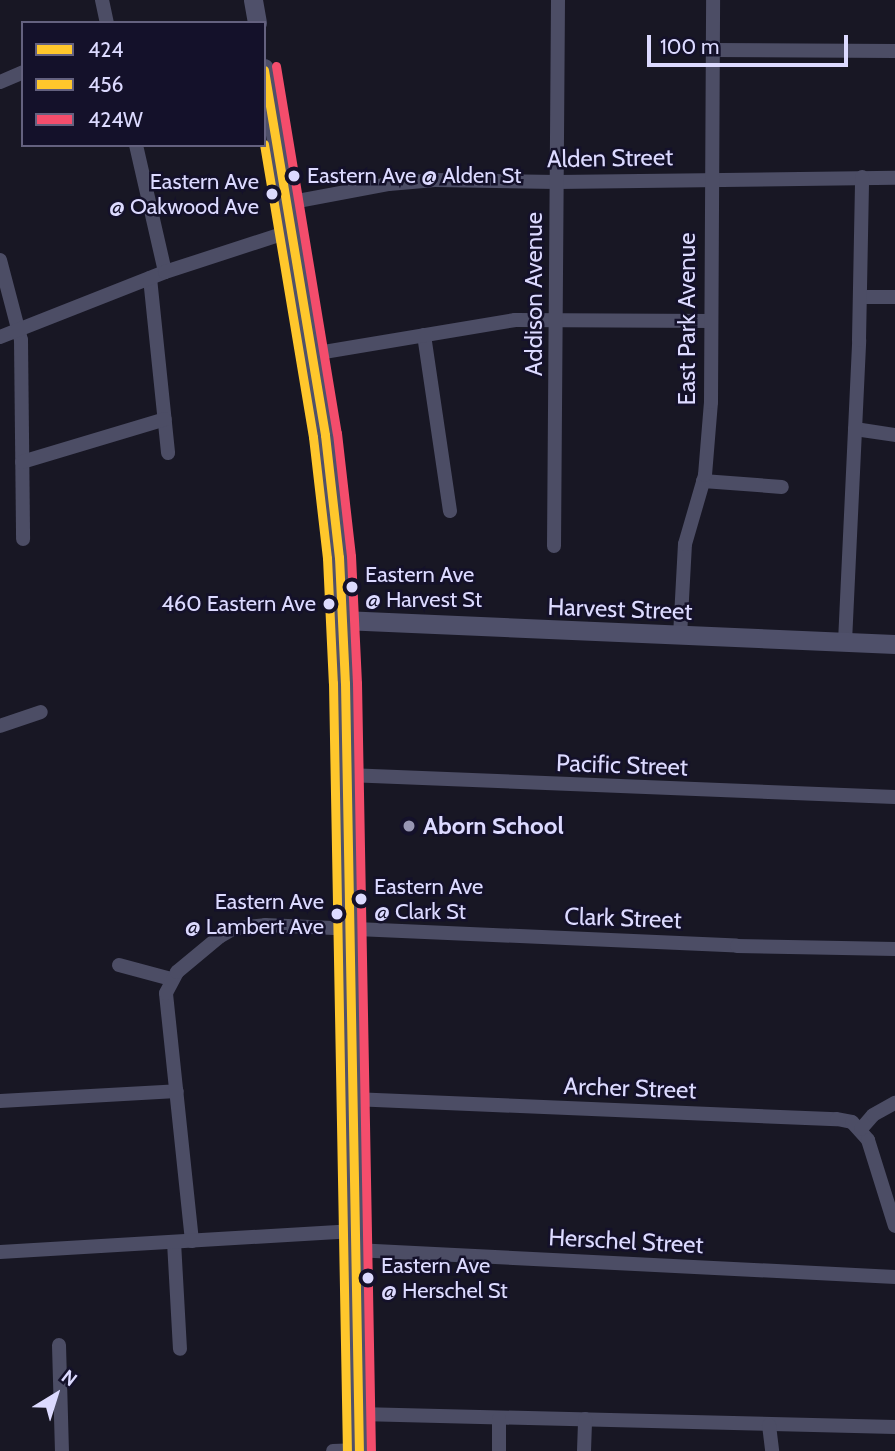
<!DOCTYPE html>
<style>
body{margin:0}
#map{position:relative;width:895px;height:1451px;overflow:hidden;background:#181724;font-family:Cabin,sans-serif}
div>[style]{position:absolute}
.street>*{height:14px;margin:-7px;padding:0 7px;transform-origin:7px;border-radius:7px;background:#4c4d65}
.secondary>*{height:19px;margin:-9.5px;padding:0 9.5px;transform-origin:9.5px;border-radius:9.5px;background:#4f506a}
.bus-1>*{height:9px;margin:-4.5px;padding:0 4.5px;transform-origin:4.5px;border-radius:4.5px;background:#ffc72c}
.bus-2>*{height:9px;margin:-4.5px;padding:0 4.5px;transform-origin:4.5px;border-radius:4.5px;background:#ffc72c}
.bus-3>*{height:9px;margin:-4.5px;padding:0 4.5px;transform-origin:4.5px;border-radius:4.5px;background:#f44d6c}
.dots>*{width:19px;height:19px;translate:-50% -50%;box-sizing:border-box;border:4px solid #14112a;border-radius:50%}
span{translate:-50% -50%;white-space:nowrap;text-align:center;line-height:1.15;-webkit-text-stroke:5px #14112a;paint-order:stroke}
.bus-label{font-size:22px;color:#dcdaff}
.left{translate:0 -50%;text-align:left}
.right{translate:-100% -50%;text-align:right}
.street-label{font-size:24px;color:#dcdaff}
.poi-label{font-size:24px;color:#dcdaff;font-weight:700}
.legend{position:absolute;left:21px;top:21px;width:245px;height:126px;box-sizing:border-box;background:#14112a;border:2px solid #64617f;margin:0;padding:9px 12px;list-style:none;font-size:21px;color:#dcdaff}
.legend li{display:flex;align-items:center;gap:14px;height:35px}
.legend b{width:35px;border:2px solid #64617f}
.north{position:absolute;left:21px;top:1360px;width:70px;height:70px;-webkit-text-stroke:5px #14112a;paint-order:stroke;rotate:38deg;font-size:19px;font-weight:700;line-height:28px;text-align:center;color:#dcdaff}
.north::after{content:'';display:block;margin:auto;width:24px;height:32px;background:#dcdaff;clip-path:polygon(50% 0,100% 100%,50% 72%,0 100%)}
.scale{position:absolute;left:647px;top:35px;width:201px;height:32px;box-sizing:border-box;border:4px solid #dcdaff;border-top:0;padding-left:9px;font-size:21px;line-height:24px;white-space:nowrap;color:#dcdaff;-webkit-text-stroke:5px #14112a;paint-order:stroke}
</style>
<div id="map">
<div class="street">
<div style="left:102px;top:0;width:24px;rotate:78deg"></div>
<div style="left:712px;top:50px;width:183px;rotate:0.3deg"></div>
<div style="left:0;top:82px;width:25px;rotate:-23deg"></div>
<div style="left:136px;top:145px;width:130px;rotate:77.1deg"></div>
<div style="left:287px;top:203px;width:104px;rotate:-10.6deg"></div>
<div style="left:389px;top:184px;width:46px;rotate:-5deg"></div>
<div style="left:435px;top:180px;width:122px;rotate:0.9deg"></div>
<div style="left:557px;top:182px;width:338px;rotate:-0.7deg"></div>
<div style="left:0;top:260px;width:83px;rotate:75.3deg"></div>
<div style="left:21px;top:340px;width:199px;rotate:89.4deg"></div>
<div style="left:150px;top:278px;width:176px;rotate:84.1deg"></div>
<div style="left:860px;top:297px;width:35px"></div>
<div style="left:424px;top:335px;width:178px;rotate:81.6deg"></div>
<div style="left:0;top:337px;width:177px;rotate:-21.5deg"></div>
<div style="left:165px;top:272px;width:133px;rotate:-18deg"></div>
<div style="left:312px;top:354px;width:206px;rotate:-9.5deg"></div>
<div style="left:515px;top:320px;width:196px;rotate:0.3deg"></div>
<div style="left:855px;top:429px;width:40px;rotate:8.5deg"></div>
<div style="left:22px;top:462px;width:149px;rotate:-16.7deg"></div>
<div style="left:703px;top:481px;width:79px;rotate:4.3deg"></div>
<div style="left:554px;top:546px;width:546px;rotate:-89.58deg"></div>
<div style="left:680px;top:636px;width:92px;rotate:-86.9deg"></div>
<div style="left:685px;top:544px;width:72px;rotate:-73.8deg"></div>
<div style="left:705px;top:475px;width:73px;rotate:-85.3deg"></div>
<div style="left:711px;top:402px;width:402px;rotate:-89.7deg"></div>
<div style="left:845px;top:642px;width:302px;rotate:-87.3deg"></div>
<div style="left:859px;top:340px;width:163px;rotate:-88.9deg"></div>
<div style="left:0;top:726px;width:43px;rotate:-18.9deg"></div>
<div style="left:347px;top:775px;width:548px;rotate:2.3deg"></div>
<div style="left:119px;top:965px;width:54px;rotate:15.1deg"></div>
<div style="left:352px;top:1099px;width:485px;rotate:2.4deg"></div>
<div style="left:837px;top:1119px;width:15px;rotate:11deg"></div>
<div style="left:852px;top:1122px;width:24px;rotate:48deg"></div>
<div style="left:868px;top:1140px;width:90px;rotate:72.6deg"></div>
<div style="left:0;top:1101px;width:177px;rotate:-3.2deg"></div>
<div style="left:861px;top:1129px;width:18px;rotate:-49deg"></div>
<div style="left:873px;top:1115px;width:25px;rotate:-29deg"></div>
<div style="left:192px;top:1241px;width:249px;rotate:-96deg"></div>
<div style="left:166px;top:993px;width:24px;rotate:-62deg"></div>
<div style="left:177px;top:972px;width:55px;rotate:-39.8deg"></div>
<div style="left:219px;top:937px;width:16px;rotate:-30deg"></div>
<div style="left:233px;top:929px;width:32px;rotate:-7deg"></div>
<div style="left:265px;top:925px;width:472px;rotate:2.5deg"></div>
<div style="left:737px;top:946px;width:158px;rotate:1.1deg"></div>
<div style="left:174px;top:1242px;width:107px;rotate:86.8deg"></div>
<div style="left:355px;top:1250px;width:541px;rotate:2.86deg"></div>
<div style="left:0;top:1252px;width:355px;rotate:-3.4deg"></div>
<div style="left:59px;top:1345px;width:106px;rotate:88.4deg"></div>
<div style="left:359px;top:1414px;width:536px;rotate:1.39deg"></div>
<div style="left:769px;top:1425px;width:26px;rotate:83deg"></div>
<div style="left:333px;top:1451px;width:26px;rotate:-2deg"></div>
<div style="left:499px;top:1451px;width:32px;rotate:-90deg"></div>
<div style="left:584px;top:1451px;width:32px;rotate:-88deg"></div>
</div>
<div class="secondary">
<div style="left:253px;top:0;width:23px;rotate:80deg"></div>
<div style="left:264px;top:68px;width:372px;rotate:80.6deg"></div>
<div style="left:325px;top:435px;width:123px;rotate:83.5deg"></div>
<div style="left:339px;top:557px;width:126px;rotate:87.3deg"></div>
<div style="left:345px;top:683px;width:768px;rotate:88.96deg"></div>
<div style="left:342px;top:620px;width:554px;rotate:2.49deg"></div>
</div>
<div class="bus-1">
<div style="left:264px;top:70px;width:370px;rotate:80.5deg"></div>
<div style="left:325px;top:435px;width:123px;rotate:83.5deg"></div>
<div style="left:339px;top:557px;width:126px;rotate:87.3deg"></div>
<div style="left:345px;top:683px;width:768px;rotate:88.96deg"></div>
</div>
<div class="bus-2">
<div style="left:264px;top:144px;width:297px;rotate:80.5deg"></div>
<div style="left:313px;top:437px;width:122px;rotate:83.4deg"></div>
<div style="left:327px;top:558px;width:125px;rotate:87.3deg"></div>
<div style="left:333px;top:683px;width:768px;rotate:88.96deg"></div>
</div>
<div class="bus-3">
<div style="left:276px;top:66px;width:372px;rotate:80.6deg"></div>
<div style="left:337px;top:433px;width:124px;rotate:83.5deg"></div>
<div style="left:351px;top:556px;width:127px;rotate:87.3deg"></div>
<div style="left:357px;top:683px;width:768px;rotate:88.96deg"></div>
</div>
<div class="dots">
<div style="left:294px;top:176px;background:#dcdaff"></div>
<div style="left:272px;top:194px;background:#dcdaff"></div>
<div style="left:352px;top:587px;background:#dcdaff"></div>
<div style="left:329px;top:604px;background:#dcdaff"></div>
<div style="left:409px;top:826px;background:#9796b2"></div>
<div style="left:361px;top:899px;background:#dcdaff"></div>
<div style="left:337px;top:914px;background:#dcdaff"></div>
<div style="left:368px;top:1278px;background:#dcdaff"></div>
</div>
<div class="bus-label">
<span class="left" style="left:307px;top:176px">Eastern Ave @ Alden St</span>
<span class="right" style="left:259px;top:194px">Eastern Ave<br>@ Oakwood Ave</span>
<span class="left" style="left:365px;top:587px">Eastern Ave<br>@ Harvest St</span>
<span class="right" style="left:316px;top:604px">460 Eastern Ave</span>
<span class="left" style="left:374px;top:899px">Eastern Ave<br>@ Clark St</span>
<span class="right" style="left:324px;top:914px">Eastern Ave<br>@ Lambert Ave</span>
<span class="left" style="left:381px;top:1278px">Eastern Ave<br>@ Herschel St</span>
</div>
<div class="street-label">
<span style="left:610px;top:158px;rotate:-1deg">Alden Street</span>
<span style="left:534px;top:294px;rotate:-90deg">Addison Avenue</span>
<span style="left:687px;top:319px;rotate:-90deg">East Park Avenue</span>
<span style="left:620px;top:609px;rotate:2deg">Harvest Street</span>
<span style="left:622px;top:765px;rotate:2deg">Pacific Street</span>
<span style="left:623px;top:918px;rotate:2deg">Clark Street</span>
<span style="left:630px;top:1088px;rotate:2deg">Archer Street</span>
<span style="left:626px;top:1241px;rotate:3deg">Herschel Street</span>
</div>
<div class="poi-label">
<span class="left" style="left:423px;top:826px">Aborn School</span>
</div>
<ul class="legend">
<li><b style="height:9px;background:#ffc72c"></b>424</li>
<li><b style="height:9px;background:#ffc72c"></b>456</li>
<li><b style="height:9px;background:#f44d6c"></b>424W</li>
</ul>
<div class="north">N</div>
<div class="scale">100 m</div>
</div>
